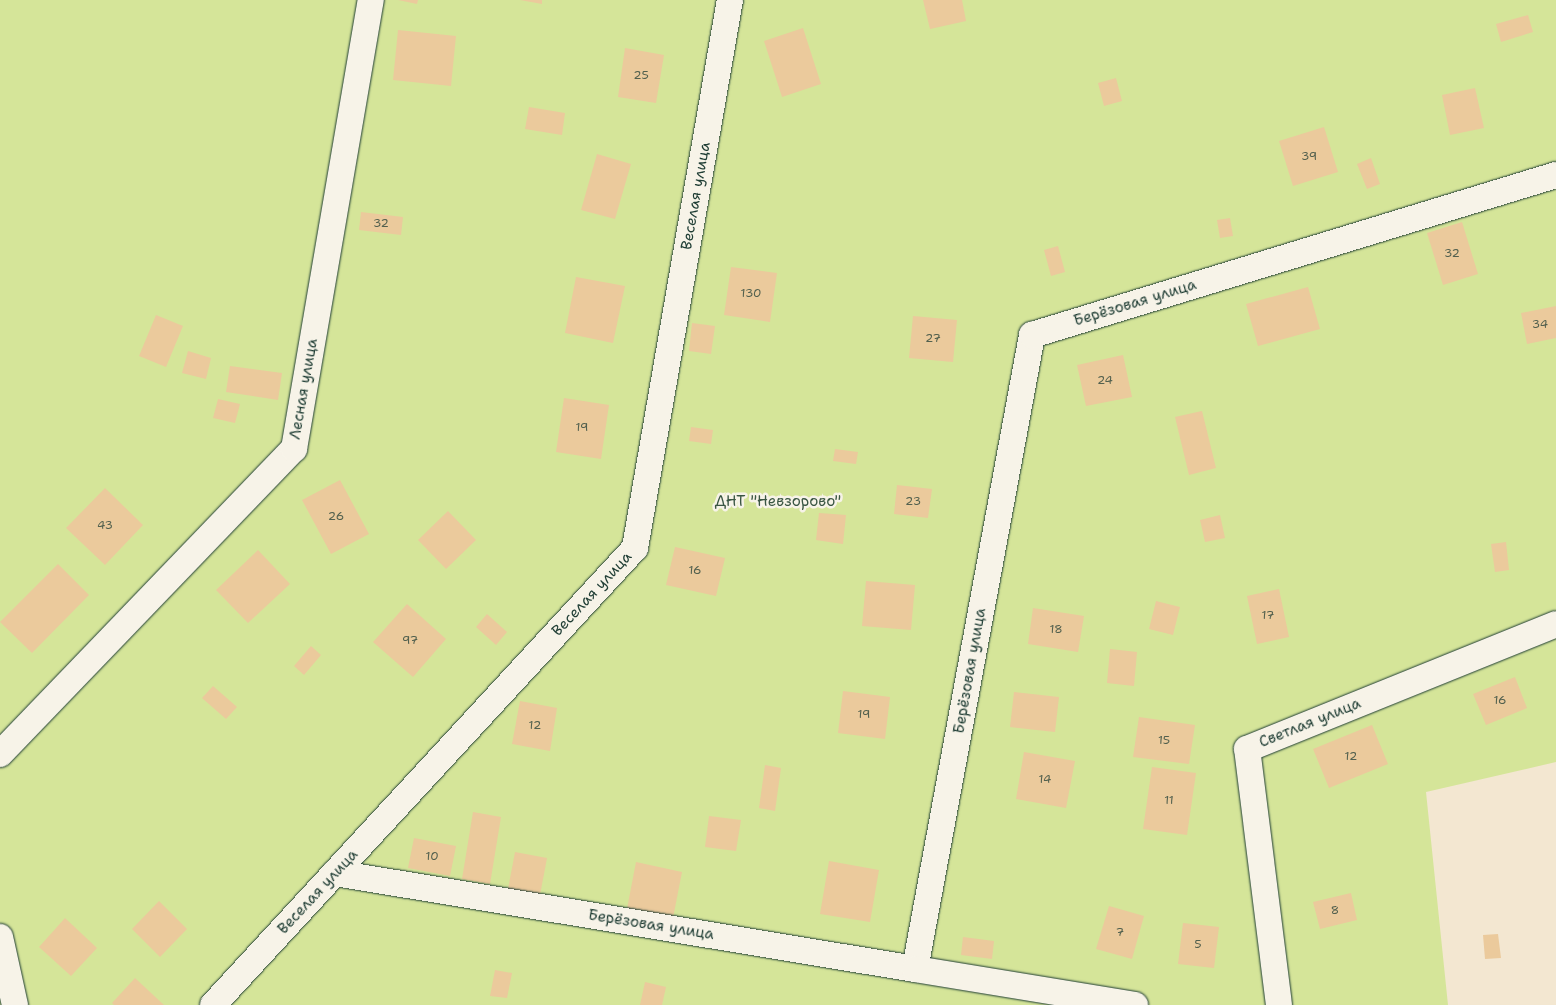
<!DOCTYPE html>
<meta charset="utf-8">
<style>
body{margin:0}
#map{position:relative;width:1556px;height:1005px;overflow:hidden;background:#f3e7d1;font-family:"Shantell Sans",sans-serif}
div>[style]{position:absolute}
.green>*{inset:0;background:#d5e599}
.building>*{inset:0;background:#ebca9c}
.roads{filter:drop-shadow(0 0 1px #1f3d34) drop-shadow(0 0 1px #1f3d34)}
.minor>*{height:26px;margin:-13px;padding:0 13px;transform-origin:13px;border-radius:13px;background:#f7f3e8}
span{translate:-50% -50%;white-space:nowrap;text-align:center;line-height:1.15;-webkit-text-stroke:5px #f7f3e8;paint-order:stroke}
.number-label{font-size:12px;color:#52604e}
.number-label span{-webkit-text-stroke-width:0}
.street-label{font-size:15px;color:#1f3d34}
.park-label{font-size:15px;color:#3a5643}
</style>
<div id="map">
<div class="green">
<div style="clip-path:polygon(0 0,1556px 0,1556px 762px,1426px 792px,1448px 1005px,0 1005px)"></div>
</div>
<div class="building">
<div style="clip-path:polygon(398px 0,418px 0,417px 4px)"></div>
<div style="clip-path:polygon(520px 0,542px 0,542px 4px)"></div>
<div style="clip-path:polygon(923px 0,962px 0,966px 21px,930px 29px)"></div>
<div style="clip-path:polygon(1528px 15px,1533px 32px,1501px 42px,1496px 24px)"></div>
<div style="clip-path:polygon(803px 28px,821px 84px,782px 97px,764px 41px)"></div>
<div style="clip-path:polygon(398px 30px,456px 36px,451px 86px,393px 80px)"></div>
<div style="clip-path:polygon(625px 48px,664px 55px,656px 103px,618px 97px)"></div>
<div style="clip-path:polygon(1116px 78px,1122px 101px,1104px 106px,1098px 83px)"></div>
<div style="clip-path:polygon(1475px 88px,1484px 128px,1450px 135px,1442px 95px)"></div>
<div style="clip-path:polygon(529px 107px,565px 113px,562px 135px,525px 129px)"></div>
<div style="clip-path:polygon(1324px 127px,1338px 172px,1293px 186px,1279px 141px)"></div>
<div style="clip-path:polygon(597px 154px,631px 164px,615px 219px,581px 210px)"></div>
<div style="clip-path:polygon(1371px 158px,1380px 184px,1367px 189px,1357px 164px)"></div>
<div style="clip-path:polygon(361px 212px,403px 217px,401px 235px,359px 230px)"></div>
<div style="clip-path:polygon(1230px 218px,1233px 236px,1220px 238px,1217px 220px)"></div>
<div style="clip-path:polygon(1462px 222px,1478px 274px,1443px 285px,1427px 233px)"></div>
<div style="clip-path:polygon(1058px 246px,1065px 272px,1051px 276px,1044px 250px)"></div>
<div style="clip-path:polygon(731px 267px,777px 273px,770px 322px,724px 315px)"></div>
<div style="clip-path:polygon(576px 277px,625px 286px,613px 343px,565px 333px)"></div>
<div style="clip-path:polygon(1308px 287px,1320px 329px,1258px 346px,1246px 304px)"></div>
<div style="clip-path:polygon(1556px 306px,1556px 338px,1527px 344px,1521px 313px)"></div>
<div style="clip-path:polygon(156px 315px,183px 326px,166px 367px,139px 356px)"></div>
<div style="clip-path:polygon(913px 316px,957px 320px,953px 362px,909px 358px)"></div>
<div style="clip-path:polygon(692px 323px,715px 326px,711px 354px,689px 351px)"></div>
<div style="clip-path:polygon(188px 351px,211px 358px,206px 379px,182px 373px)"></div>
<div style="clip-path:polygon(1123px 355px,1132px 397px,1086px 406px,1077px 365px)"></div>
<div style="clip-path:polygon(230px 366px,282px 373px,278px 400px,226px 392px)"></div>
<div style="clip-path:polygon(564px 398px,609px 405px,601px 459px,556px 452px)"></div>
<div style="clip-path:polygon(218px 399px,240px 404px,235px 423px,213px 418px)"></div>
<div style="clip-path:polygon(1202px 411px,1216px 468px,1189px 475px,1175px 417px)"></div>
<div style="clip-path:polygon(691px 427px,713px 430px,711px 444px,689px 441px)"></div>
<div style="clip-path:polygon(835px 449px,858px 452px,856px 464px,833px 461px)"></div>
<div style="clip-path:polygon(340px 480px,369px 534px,331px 554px,302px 500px)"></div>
<div style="clip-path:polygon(897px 485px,932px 489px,928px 518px,894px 514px)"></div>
<div style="clip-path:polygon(105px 488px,143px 525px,105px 565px,66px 528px)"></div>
<div style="clip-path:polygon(448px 511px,476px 540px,446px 569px,418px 540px)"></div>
<div style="clip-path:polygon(819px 513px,846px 515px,843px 544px,816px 540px)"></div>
<div style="clip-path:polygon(1220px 515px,1225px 538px,1205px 542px,1200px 520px)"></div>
<div style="clip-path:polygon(1506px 542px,1509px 570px,1495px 572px,1491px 544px)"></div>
<div style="clip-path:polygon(675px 547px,725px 558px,716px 596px,666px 585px)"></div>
<div style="clip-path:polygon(258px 550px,290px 584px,248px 623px,216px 590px)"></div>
<div style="clip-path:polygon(58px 564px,89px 595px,32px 653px,0 622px)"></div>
<div style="clip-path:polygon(866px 581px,915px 585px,911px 630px,862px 626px)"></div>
<div style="clip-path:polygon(1279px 589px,1289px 637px,1257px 644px,1247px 596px)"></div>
<div style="clip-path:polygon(1156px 601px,1180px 607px,1173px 635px,1149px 629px)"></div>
<div style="clip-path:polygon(407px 604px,446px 639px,413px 677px,373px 642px)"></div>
<div style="clip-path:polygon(1033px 608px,1084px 616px,1078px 652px,1028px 644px)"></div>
<div style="clip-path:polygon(487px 614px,507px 632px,496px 645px,476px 627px)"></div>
<div style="clip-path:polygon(311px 646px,321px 655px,304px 675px,294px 666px)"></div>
<div style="clip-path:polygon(1110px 649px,1137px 652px,1134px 686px,1107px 683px)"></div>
<div style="clip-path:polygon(1515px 677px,1527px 708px,1486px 725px,1473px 694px)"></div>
<div style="clip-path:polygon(213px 686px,237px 707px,226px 719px,202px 698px)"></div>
<div style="clip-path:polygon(843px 691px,890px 697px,885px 739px,838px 733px)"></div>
<div style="clip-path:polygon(1014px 692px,1059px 697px,1055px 732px,1010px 727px)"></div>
<div style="clip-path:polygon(520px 701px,557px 708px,550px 751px,512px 744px)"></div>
<div style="clip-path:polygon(1139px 717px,1195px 725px,1189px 764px,1133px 757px)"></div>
<div style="clip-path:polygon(1372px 725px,1388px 764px,1329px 788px,1313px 749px)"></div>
<div style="clip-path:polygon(1024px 752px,1075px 761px,1066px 808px,1016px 799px)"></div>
<div style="clip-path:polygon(765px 765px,781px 768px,775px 811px,759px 808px)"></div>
<div style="clip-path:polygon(1152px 767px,1196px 773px,1187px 835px,1143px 829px)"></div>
<div style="clip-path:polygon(473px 812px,501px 817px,490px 884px,462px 879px)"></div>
<div style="clip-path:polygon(709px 816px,741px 820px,736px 851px,705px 847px)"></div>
<div style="clip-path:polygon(414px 838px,456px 846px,450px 876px,408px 868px)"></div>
<div style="clip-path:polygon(515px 852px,547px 858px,540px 895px,508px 889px)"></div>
<div style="clip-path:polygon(829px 861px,879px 870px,870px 922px,820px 914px)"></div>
<div style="clip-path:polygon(636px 862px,682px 872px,672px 923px,626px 914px)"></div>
<div style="clip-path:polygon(1351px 893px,1357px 920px,1320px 929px,1313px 902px)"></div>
<div style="clip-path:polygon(159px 901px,187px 929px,160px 957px,132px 929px)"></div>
<div style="clip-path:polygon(1109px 906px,1144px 916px,1132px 959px,1096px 949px)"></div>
<div style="clip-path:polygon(65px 918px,97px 948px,71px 976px,39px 947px)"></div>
<div style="clip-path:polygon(1183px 923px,1219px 927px,1214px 968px,1178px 964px)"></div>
<div style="clip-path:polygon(1498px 934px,1501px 958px,1485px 959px,1483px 935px)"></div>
<div style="clip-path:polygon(963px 937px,994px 941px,992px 959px,961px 955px)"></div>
<div style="clip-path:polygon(495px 970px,512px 973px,507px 998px,490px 996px)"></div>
<div style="clip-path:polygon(135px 978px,164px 1005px,114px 1005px,112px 1003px)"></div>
<div style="clip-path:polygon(645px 982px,666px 987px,662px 1005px,640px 1005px)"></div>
</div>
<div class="roads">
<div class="minor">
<div style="left:0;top:754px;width:424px;rotate:-46.1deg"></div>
<div style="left:294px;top:449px;width:456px;rotate:-80.3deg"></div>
<div style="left:335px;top:873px;width:588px;rotate:9.4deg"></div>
<div style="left:915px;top:969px;width:645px;rotate:-79.54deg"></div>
<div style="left:1032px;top:335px;width:548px;rotate:-16.98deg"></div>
<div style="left:0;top:937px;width:70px;rotate:77.6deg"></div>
<div style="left:915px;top:969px;width:223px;rotate:9.3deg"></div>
<div style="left:213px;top:1005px;width:622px;rotate:-47.28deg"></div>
<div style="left:635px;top:548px;width:556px;rotate:-80.17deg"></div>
<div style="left:1279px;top:1005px;width:258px;rotate:-97.1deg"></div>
<div style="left:1247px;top:749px;width:333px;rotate:-22deg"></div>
</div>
</div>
<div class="number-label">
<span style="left:641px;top:76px">25</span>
<span style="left:1309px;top:157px">39</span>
<span style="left:381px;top:224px">32</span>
<span style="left:1452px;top:254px">32</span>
<span style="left:751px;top:294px">130</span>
<span style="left:1540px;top:325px">34</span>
<span style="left:933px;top:339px">27</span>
<span style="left:1105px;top:381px">24</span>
<span style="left:582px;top:428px">19</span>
<span style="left:913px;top:502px">23</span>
<span style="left:336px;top:517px">26</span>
<span style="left:105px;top:526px">43</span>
<span style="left:695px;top:571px">16</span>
<span style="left:1268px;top:616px">17</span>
<span style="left:1056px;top:630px">18</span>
<span style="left:410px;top:641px">97</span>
<span style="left:1500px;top:701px">16</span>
<span style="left:864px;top:715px">19</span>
<span style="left:535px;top:726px">12</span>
<span style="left:1164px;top:741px">15</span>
<span style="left:1351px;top:757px">12</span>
<span style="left:1045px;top:780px">14</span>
<span style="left:1169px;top:801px">11</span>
<span style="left:432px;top:857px">10</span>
<span style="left:1335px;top:911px">8</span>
<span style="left:1120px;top:933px">7</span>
<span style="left:1198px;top:945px">5</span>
</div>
<div class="street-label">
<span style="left:696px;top:196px;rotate:-80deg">Веселая улица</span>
<span style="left:1135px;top:303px;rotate:-17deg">Берёзовая улица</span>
<span style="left:304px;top:389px;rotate:-80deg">Лесная улица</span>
<span style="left:592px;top:594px;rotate:-47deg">Веселая улица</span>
<span style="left:970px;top:671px;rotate:-80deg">Берёзовая улица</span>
<span style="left:1310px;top:723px;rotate:-22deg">Светлая улица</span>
<span style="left:318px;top:892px;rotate:-47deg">Веселая улица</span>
<span style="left:651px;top:925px;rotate:9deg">Берёзовая улица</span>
</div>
<div class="park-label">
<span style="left:778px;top:502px">ДНТ "Невзорово"</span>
</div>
</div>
